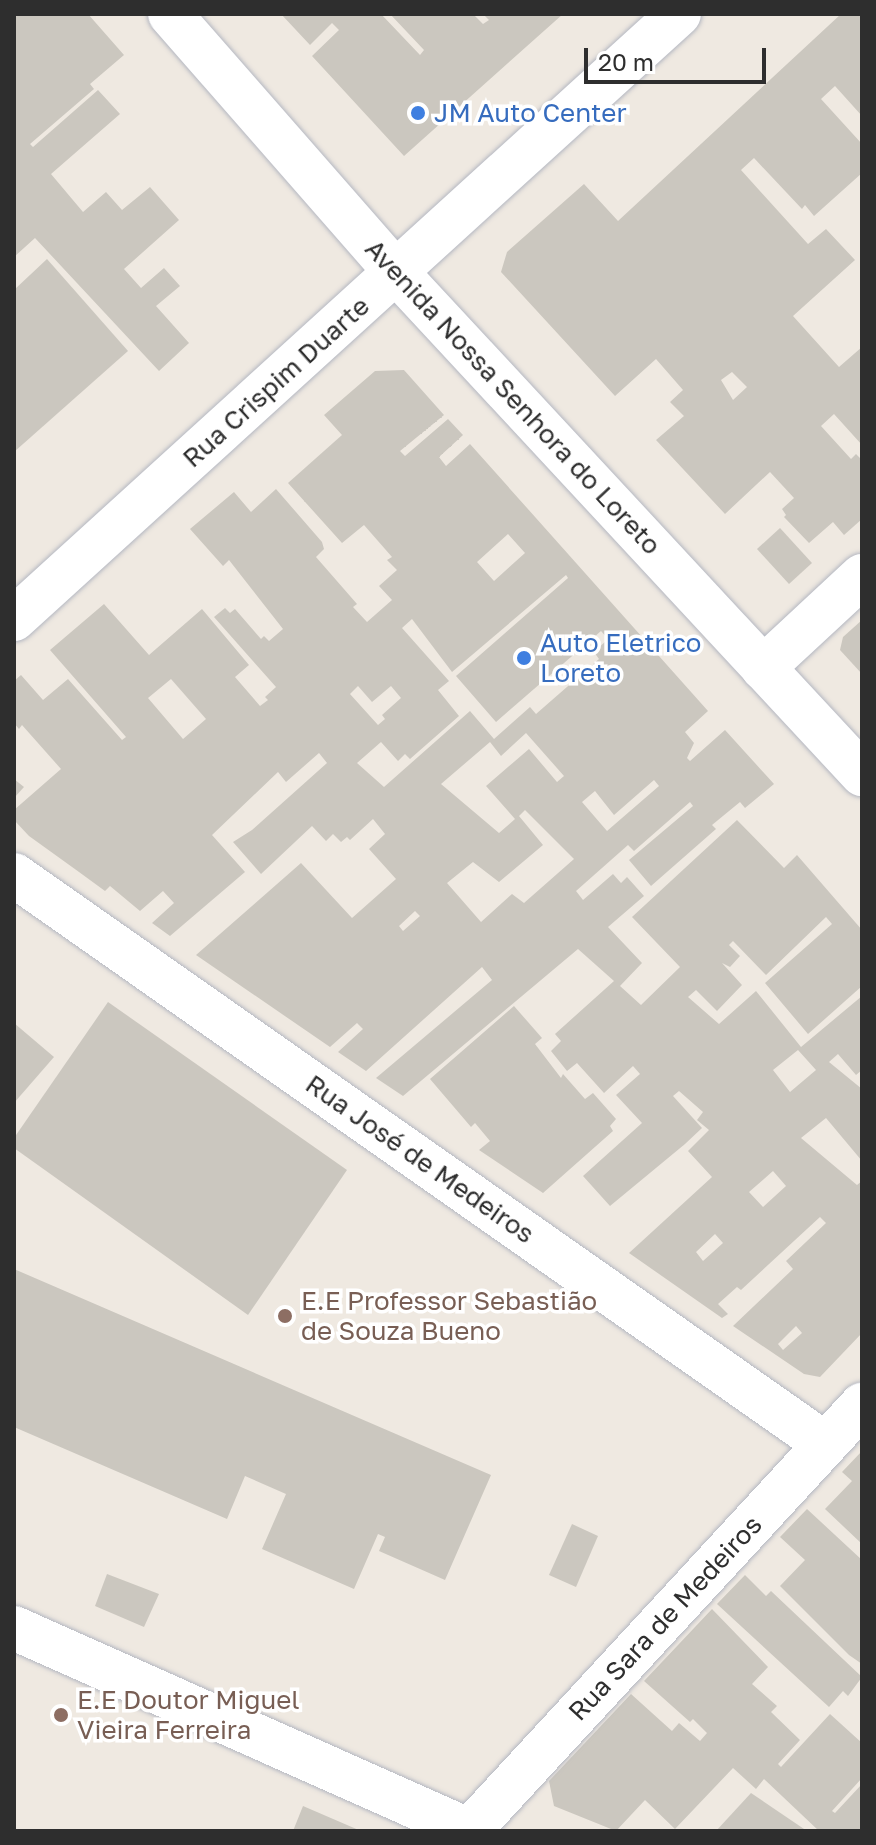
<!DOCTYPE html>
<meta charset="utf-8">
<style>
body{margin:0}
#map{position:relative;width:876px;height:1845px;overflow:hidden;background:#efe9e1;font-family:"Golos Text",sans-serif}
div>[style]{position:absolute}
.building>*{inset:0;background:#cbc7bf}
.roads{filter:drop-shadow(0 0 2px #b4b7c1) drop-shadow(0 0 2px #b4b7c1)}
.street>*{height:44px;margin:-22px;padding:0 22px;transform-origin:22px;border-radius:22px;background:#fff}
.secondary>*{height:44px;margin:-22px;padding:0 22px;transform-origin:22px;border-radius:22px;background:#fff}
.dots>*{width:22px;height:22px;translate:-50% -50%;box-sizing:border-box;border:4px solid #fff;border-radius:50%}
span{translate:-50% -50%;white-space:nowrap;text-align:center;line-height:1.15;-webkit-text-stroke:7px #fff;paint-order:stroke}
.shop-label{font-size:26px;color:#366cbe}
.left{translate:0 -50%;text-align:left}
.street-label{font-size:26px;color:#2e2e2e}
.education-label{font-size:26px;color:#785e54}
.frame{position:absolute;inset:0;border:16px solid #2e2e2e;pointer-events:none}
.scale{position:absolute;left:584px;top:48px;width:182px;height:36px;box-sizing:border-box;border:4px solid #2e2e2e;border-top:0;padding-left:10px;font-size:24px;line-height:28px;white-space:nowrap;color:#2e2e2e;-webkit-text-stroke:6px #fff;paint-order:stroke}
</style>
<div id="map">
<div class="building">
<div style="clip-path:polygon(19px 14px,88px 14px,124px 55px,90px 84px,94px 89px,30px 144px,33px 147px,98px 90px,120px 114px,51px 174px,83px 212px,106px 192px,122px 210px,150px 187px,179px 220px,124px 269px,141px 288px,164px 268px,180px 286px,156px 306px,189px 343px,159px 371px,35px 238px,14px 257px,14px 18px)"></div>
<div style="clip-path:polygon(281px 14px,381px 14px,420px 55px,424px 50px,390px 14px,473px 14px,483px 24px,489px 20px,483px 14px,563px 14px,404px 156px,312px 56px,339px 30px,332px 23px,310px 45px)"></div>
<div style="clip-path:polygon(evenodd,841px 14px,862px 14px,862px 116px,835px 86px,821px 99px,862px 144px,862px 173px,814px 216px,805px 205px,802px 209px,754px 158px,741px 170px,808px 244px,826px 229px,855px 260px,793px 316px,839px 367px,862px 347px,862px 445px,834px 414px,821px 426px,851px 459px,856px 454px,862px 460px,862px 519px,844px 535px,833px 522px,809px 543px,784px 517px,786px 515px,782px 509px,794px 498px,770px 472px,725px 514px,656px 440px,684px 416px,670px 402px,683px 390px,656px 359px,615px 396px,501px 272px,507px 252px,584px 184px,618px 221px,841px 14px,732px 372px,747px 387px,733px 400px,721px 380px,732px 372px)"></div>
<div style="clip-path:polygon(47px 259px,128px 351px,14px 452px,14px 290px)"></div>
<div style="clip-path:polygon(evenodd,404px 370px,444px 415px,400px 451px,405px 456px,448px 419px,463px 435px,439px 457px,446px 466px,470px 444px,708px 711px,685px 732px,694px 743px,687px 758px,690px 761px,725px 730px,774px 784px,745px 808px,740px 802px,712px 825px,716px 829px,651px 886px,629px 860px,693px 806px,690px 802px,634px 851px,628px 845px,576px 891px,583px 900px,613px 874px,621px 883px,627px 877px,644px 896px,608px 927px,642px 963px,620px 986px,641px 1005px,680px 967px,632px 917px,737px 820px,784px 868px,797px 855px,862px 930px,862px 986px,808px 1034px,765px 983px,832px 924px,826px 917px,766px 975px,733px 941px,729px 945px,740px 956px,730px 967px,722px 963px,742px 985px,717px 1011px,696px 990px,688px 997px,719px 1024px,756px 991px,801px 1047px,862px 996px,862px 1070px,856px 1075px,838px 1054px,829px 1062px,862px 1089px,862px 1161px,826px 1118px,801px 1138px,857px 1185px,862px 1181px,862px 1333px,820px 1377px,804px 1374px,733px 1326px,793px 1269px,786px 1261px,826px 1223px,820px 1217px,741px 1290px,737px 1287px,718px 1304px,728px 1314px,722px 1318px,629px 1253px,712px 1177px,688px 1151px,709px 1130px,697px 1120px,703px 1112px,679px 1091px,673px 1096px,702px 1128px,685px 1144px,610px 1206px,583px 1176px,642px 1123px,616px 1095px,640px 1074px,633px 1066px,604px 1093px,577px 1063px,567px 1071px,551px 1051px,561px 1041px,555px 1034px,614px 981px,578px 949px,403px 1096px,376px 1078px,492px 980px,482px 967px,366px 1071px,338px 1052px,363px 1029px,357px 1023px,330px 1047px,196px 955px,301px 863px,352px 918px,396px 879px,369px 849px,385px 834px,373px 819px,350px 840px,347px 837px,341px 842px,333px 834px,326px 841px,312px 826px,261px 874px,233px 842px,252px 830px,327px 763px,319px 753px,286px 782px,278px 772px,212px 835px,245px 872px,170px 936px,152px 923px,174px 903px,163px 891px,140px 911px,110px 886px,105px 891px,79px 872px,29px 836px,14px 820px,14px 810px,61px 769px,22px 725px,19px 729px,14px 723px,14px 681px,21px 675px,43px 700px,68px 679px,122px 740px,126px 737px,50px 650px,104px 604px,149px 655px,202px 609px,249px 665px,235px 677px,260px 706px,268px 700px,265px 697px,276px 687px,214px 617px,225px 608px,230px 613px,235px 609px,261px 639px,264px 636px,269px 641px,283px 629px,229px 560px,223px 566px,190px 529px,234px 492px,251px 512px,276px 489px,322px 542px,324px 549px,316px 557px,357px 604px,353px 607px,367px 622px,392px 600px,379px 586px,397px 570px,387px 560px,392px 557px,364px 525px,342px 543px,288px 483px,342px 435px,324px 415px,375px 371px,404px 370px,508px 534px,525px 553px,494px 581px,477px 562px,508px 534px,404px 370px,566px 575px,568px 578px,456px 676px,496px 722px,601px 631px,608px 639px,594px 652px,599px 659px,536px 714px,530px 707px,494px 739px,470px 711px,384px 787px,357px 763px,381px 742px,398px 761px,405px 754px,410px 759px,459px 716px,438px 690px,449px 681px,402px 628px,412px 619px,452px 672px,566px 575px,404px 370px,171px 679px,206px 719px,183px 739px,148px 698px,171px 679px,404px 370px,358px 686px,372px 702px,391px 686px,401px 698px,382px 715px,385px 719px,378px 725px,350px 694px,358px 686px,404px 370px,526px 733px,564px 776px,557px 782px,529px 749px,486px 786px,515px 819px,499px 833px,441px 784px,490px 742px,501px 756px,526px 733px,404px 370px,654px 780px,659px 786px,607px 831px,582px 802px,595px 791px,614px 815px,654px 780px,404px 370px,525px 810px,574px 859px,524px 903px,512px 894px,481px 922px,447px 883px,473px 862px,499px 882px,543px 845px,519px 816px,525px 810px,404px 370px,415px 911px,420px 916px,403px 931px,399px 926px,415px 911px,404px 370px,798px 1050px,816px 1070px,790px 1092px,773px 1070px,798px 1050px,404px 370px,773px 1171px,786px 1186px,763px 1207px,749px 1192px,773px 1171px,404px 370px,715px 1234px,723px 1243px,703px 1261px,696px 1252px,715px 1234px,404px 370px,796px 1326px,802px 1333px,783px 1350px,778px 1344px,796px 1326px)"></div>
<div style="clip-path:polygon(780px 528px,812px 563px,789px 584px,757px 549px)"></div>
<div style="clip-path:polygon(862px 620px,862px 674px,840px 650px,843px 637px)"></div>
<div style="clip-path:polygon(14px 779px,24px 787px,14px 798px)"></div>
<div style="clip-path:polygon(108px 1002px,347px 1170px,248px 1315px,14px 1148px,14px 1138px)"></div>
<div style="clip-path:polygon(514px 1006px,542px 1038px,535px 1044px,561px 1078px,563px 1074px,585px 1099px,593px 1093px,616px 1119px,610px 1126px,613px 1131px,543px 1193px,479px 1150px,490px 1141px,475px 1123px,471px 1127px,430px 1079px)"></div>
<div style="clip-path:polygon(14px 1023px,54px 1057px,14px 1103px)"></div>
<div style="clip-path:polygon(14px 1269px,491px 1475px,445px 1580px,379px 1551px,385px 1537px,378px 1534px,354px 1589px,262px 1549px,286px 1494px,245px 1476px,227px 1519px,14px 1427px)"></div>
<div style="clip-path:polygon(862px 1451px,862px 1544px,825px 1509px,852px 1481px,842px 1472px)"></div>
<div style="clip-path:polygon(807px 1509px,862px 1560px,862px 1664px,849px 1655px,780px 1586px,805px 1560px,780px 1537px)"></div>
<div style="clip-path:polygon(572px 1524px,598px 1536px,576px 1587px,549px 1575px)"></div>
<div style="clip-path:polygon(107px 1574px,159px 1594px,144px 1627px,95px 1606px)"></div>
<div style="clip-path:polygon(745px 1575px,766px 1596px,771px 1591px,862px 1677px,848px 1696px,843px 1691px,829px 1707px,717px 1604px)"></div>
<div style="clip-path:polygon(712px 1609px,768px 1667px,752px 1684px,777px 1706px,771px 1712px,800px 1740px,778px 1764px,781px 1767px,830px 1714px,862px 1743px,862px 1778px,832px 1811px,835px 1813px,862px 1784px,862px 1831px,819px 1831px,764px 1779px,756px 1789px,733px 1768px,675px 1829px,645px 1800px,616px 1831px,554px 1806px,549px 1781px,631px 1694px,672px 1731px,679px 1723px,700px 1741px,707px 1733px,693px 1719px,690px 1722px,644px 1681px)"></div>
<div style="clip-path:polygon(751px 1793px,807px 1831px,716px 1831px)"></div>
<div style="clip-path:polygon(303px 1806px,361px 1831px,293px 1831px)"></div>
</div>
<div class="roads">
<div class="street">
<div style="left:170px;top:14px;width:344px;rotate:48.8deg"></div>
<div style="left:763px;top:668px;width:135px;rotate:-42.9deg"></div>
<div style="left:14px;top:875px;width:991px;rotate:35.05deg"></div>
<div style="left:14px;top:1628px;width:498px;rotate:24deg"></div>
<div style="left:469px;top:1831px;width:580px;rotate:-47.31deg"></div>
</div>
<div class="secondary">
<div style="left:397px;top:273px;width:684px;rotate:47.13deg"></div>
<div style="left:14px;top:619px;width:899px;rotate:-42.3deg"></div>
</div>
</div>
<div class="dots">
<div style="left:418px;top:113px;background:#3f7fe0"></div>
<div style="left:524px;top:658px;background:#3f7fe0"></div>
<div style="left:285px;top:1316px;background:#8d6e63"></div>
<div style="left:61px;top:1715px;background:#8d6e63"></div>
</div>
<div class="shop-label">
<span class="left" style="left:434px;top:113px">JM Auto Center</span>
<span class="left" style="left:540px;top:658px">Auto Eletrico<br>Loreto</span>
</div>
<div class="street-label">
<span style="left:276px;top:382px;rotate:-42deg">Rua Crispim Duarte</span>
<span style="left:513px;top:397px;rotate:47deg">Avenida Nossa Senhora do Loreto</span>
<span style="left:420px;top:1159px;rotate:35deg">Rua José de Medeiros</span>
<span style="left:665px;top:1618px;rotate:-47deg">Rua Sara de Medeiros</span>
</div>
<div class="education-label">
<span class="left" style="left:301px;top:1316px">E.E Professor Sebastião<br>de Souza Bueno</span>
<span class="left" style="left:77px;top:1715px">E.E Doutor Miguel<br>Vieira Ferreira</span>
</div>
<div class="frame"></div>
<div class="scale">20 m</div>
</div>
